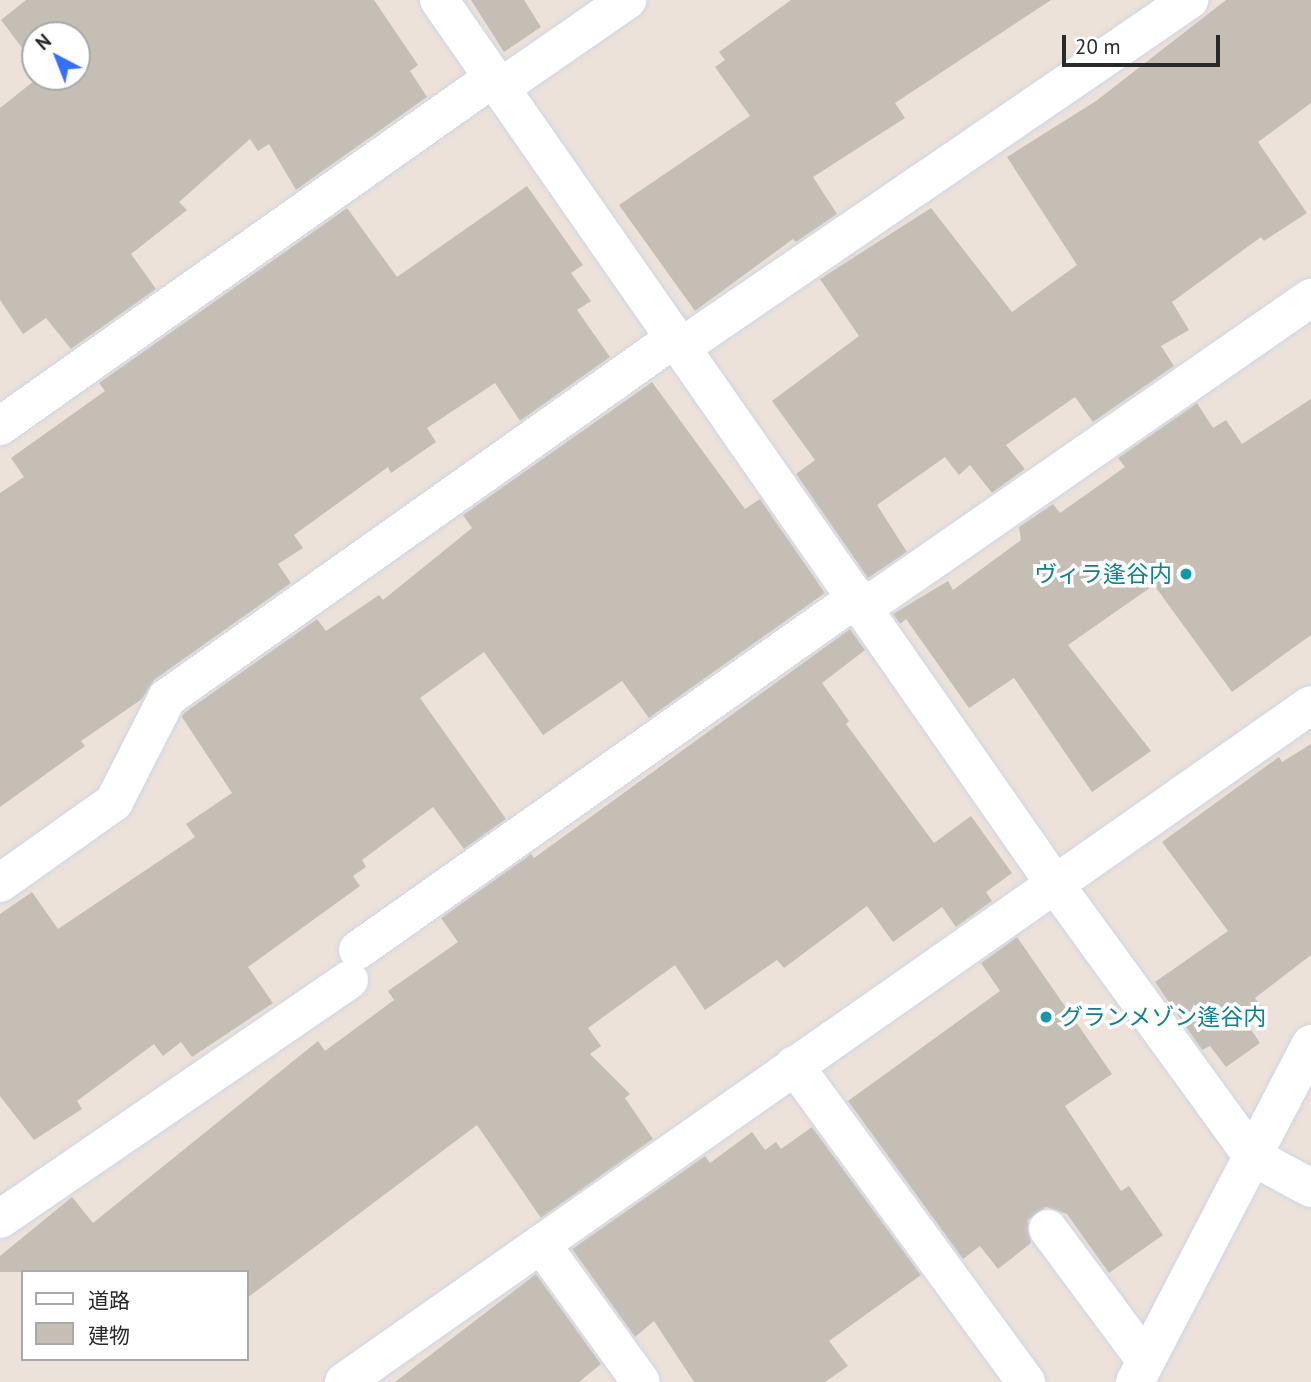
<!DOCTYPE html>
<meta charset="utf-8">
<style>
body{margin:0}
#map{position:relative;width:1311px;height:1382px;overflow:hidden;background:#ede2d9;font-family:"PT Sans","Noto Sans JP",sans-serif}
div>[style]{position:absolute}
.building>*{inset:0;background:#c4beb5}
.roads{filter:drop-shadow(0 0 2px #ced5e4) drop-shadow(0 0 2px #ced5e4)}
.street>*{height:38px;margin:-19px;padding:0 19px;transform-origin:19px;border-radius:19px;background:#fff}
.dots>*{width:19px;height:19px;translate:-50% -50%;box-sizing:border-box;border:4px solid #fff;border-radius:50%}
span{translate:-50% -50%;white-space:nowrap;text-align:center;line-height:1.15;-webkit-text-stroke:7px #fff;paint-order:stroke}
.culture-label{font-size:23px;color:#0d838f}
.right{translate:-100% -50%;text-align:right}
.left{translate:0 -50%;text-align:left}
.legend{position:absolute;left:21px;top:1270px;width:228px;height:91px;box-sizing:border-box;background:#fff;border:2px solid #a9a9a9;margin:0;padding:9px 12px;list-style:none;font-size:21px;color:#292929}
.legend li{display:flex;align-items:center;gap:14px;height:35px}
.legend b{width:35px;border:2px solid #a9a9a9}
.north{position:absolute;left:21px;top:21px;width:70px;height:70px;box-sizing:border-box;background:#fff;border:2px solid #a9a9a9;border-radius:50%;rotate:318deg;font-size:19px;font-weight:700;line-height:28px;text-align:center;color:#292929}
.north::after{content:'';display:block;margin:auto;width:24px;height:32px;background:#346fff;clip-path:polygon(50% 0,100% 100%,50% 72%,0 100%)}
.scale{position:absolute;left:1062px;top:35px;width:158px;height:32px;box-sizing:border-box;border:4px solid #292929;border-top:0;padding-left:9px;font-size:21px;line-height:24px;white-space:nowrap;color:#292929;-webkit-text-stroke:5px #fff;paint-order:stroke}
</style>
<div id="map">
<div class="building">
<div style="clip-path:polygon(26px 0,374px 0,418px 65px,410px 71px,427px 97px,296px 190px,269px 144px,258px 151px,250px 139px,179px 202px,187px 210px,131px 254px,156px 289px,71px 349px,46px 318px,23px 334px,0 300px,0 108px,39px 77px,77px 77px,77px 35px,35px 35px,35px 65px,1px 20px)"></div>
<div style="clip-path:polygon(471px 0,524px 0,541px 27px,504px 52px)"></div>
<div style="clip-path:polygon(791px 0,1051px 0,895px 103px,905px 118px,813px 177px,837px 214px,796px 242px,793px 239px,695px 311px,619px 205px,750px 116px,715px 67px,725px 60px,719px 52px)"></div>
<div style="clip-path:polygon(1226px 0,1311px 0,1311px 103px,1258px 142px,1307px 213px,1264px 241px,1261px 237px,1172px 302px,1189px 330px,1161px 346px,1174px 366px,1093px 422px,1075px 397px,1006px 445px,1025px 469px,992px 493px,970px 465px,959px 475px,945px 457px,877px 505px,907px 552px,868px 578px,796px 474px,815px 460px,772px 401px,859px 336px,820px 279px,931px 208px,1012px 312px,1077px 265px,1007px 157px,1096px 101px)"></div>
<div style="clip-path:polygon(527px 186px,583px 265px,571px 273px,591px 301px,577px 310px,610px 357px,520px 421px,495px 383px,427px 428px,436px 442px,391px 473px,388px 467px,294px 535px,303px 548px,278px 564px,291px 583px,154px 680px,142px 699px,81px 741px,85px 746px,0 807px,0 493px,24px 477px,11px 458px,105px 391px,99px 383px,347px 208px,397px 277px)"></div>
<div style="clip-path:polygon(652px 382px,745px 509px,760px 499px,825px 593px,649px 718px,622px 681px,543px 735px,484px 652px,420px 698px,506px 819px,464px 849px,433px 807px,362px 860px,366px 867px,353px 876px,360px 886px,248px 967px,273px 1003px,192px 1057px,181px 1042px,163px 1056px,154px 1044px,77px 1101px,82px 1109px,34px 1140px,0 1096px,0 914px,32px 892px,58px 929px,195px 837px,186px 824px,232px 793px,182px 717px,184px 713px,317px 619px,326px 631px,379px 595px,383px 600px,472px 528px,463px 515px)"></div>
<div style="clip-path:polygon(1311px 399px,1311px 635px,1232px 692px,1154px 585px,1068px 645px,1151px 751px,1092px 792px,1014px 678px,969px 708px,906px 619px,900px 624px,893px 614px,948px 581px,953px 590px,1021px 540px,1019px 527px,1053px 504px,1060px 513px,1125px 467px,1118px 458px,1197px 403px,1213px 428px,1226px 420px,1242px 444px)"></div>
<div style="clip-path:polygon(850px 629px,865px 650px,822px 683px,849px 721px,846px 724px,934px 843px,971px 816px,1012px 873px,986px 892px,992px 901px,956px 927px,942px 907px,893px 942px,867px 906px,784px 968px,777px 960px,705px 1010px,675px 965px,588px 1028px,601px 1046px,590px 1054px,630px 1094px,625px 1098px,653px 1139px,541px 1218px,477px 1125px,247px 1298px,247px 1272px,0 1272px,0 1256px,72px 1197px,93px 1223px,318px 1041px,325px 1051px,394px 1000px,388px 991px,458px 942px,441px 918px,531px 854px,534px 858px)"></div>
<div style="clip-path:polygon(1311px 744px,1311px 955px,1255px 998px,1263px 1009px,1246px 1022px,1260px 1043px,1226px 1067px,1210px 1046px,1202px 1050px,1155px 982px,1228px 931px,1162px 842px,1279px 757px,1282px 762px)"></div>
<div style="clip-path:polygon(1017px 937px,1112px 1074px,1065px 1106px,1121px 1191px,1129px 1186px,1163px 1235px,1109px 1273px,1067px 1214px,1046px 1207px,1028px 1220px,1031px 1243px,998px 1269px,980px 1246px,963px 1259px,848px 1101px,1000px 991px,981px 963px)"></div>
<div style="clip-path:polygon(812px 1127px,921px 1275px,829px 1341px,848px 1366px,825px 1382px,694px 1382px,654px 1321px,635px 1337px,572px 1249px,705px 1156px,710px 1163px,752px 1132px,765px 1150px,776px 1142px,781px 1149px)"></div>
<div style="clip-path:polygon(536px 1274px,601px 1364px,579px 1382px,395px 1382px)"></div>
</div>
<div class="roads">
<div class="street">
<div style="left:439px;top:0;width:1076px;rotate:55.14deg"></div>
<div style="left:1054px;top:883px;width:337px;rotate:54deg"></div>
<div style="left:1252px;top:1156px;width:67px;rotate:28.5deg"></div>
<div style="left:500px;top:88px;width:155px;rotate:-34.7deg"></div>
<div style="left:680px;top:348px;width:617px;rotate:-34.36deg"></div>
<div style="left:0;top:426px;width:603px;rotate:-35.22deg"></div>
<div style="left:865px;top:607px;width:543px;rotate:-34.72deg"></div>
<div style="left:0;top:883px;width:140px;rotate:-35.4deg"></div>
<div style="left:114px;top:802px;width:117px;rotate:-63deg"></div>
<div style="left:167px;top:698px;width:623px;rotate:-35.32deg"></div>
<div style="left:358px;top:950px;width:612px;rotate:-35.22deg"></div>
<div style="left:794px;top:1065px;width:393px;rotate:53.8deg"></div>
<div style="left:0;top:1219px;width:423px;rotate:-34.4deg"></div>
<div style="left:1048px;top:1229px;width:164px;rotate:53.4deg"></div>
<div style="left:541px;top:1244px;width:170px;rotate:54.1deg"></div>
<div style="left:344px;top:1382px;width:1180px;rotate:-35deg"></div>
<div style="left:1135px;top:1382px;width:381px;rotate:-62.5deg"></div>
</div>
</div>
<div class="dots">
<div style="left:1186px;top:574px;background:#0f9aa8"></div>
<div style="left:1046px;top:1017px;background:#0f9aa8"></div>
</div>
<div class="culture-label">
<span class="right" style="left:1172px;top:574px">ヴィラ逢谷内</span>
<span class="left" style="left:1060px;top:1017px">グランメゾン逢谷内</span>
</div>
<ul class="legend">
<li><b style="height:9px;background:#fff"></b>道路</li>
<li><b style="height:19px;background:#c4beb5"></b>建物</li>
</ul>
<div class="north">N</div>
<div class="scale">20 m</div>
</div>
